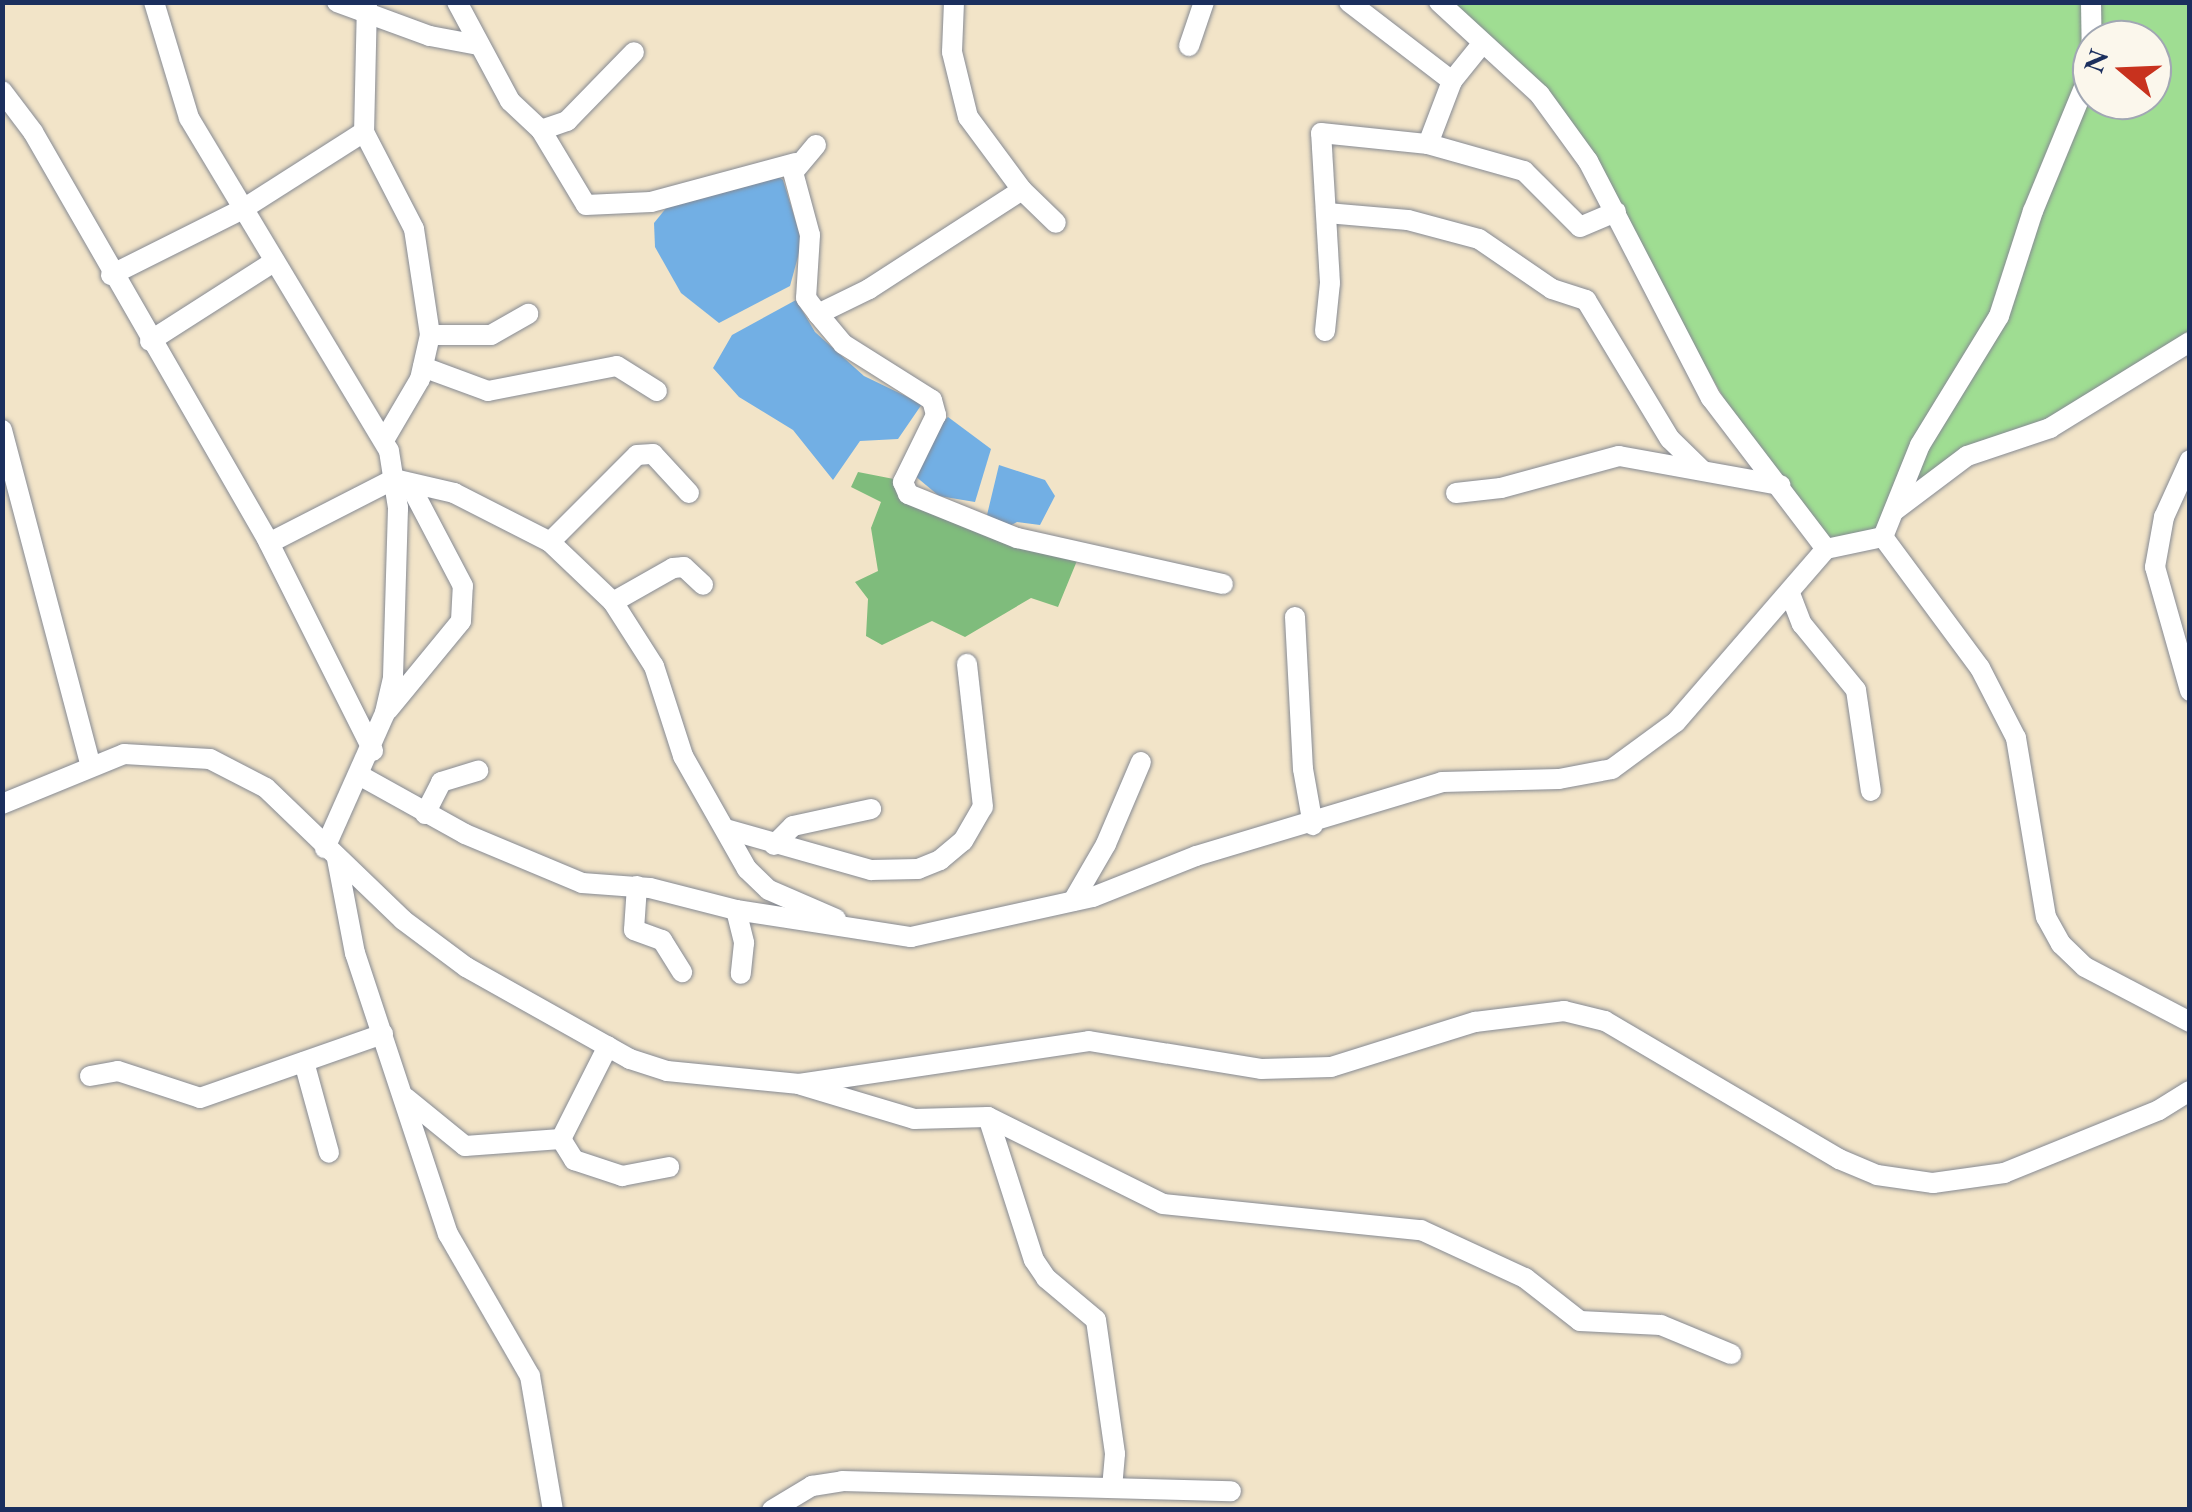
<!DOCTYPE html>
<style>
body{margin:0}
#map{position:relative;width:2192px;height:1512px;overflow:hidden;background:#f2e4c8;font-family:"EB Garamond",serif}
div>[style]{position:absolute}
.green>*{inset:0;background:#9fdd92}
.forest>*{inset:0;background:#7fbc7c}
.water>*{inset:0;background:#72afe4}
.roads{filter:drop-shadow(0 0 2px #868a93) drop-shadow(0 0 2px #868a93)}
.minor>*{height:20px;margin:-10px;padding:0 10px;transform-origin:10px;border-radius:10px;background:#fff}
span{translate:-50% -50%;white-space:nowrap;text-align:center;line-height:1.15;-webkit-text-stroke:9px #fbf7ec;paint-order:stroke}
.frame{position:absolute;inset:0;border:5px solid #1b2f5e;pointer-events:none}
.north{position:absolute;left:2072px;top:20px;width:100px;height:100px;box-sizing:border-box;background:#fbf7ec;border:2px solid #a1a7b3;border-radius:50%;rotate:289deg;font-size:28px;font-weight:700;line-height:40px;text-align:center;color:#1b2f5e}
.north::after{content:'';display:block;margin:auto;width:35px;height:45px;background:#c8321e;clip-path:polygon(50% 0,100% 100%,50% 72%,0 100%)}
</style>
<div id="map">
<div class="green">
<div style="clip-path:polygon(evenodd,1441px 3px,2189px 3px,2189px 344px,1920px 493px,1887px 539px,1829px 559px,1778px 492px,1583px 154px,1441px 3px,2092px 40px,2152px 40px,2152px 100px,2092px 100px,2092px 40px)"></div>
</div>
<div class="forest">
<div style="clip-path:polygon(858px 472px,904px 481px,940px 510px,1081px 551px,1058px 607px,1031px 598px,965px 637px,932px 621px,882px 645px,866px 636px,868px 599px,855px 582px,878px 571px,871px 528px,881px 502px,851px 487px)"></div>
</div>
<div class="water">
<div style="clip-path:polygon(771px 172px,783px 180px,802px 242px,790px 286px,719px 323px,681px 293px,655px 247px,654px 223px,667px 207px)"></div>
<div style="clip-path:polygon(796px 300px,815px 332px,864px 376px,922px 404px,898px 439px,860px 441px,833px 480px,793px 430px,739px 397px,713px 368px,732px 335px)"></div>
<div style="clip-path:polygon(948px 417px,991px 449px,975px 502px,939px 496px,914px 475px,926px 439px)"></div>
<div style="clip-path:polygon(999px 465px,1045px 480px,1055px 496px,1040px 525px,1017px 522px,1004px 529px,987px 515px)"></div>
</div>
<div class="roads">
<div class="minor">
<div style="left:154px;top:2px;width:121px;rotate:73.2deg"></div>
<div style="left:189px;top:118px;width:388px;rotate:59deg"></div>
<div style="left:389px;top:451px;width:58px;rotate:81deg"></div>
<div style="left:398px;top:508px;width:170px;rotate:91.7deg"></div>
<div style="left:393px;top:678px;width:36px;rotate:103deg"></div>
<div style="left:385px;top:713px;width:148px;rotate:114deg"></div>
<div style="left:337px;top:2px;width:99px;rotate:20.1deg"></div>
<div style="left:430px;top:36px;width:49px;rotate:10.6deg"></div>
<div style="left:367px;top:2px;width:130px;rotate:91.3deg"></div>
<div style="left:364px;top:132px;width:109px;rotate:62.7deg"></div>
<div style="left:414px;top:229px;width:107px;rotate:81.4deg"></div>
<div style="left:430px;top:335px;width:45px;rotate:102.8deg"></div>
<div style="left:420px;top:379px;width:67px;rotate:120.4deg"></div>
<div style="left:457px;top:2px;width:112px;rotate:61.8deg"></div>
<div style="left:510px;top:101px;width:42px;rotate:43.1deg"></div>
<div style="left:541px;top:130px;width:28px;rotate:-19deg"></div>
<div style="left:567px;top:121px;width:96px;rotate:-45.8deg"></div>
<div style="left:954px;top:2px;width:50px;rotate:92.3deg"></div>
<div style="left:952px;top:52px;width:67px;rotate:76.2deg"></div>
<div style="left:968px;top:117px;width:91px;rotate:53.5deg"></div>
<div style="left:1022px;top:190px;width:47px;rotate:44.1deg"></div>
<div style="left:1349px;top:2px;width:130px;rotate:37.5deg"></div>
<div style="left:1439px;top:2px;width:137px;rotate:42.6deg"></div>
<div style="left:1540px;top:95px;width:82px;rotate:54deg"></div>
<div style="left:1588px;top:161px;width:267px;rotate:62.6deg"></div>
<div style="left:1711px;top:398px;width:190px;rotate:52.7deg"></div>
<div style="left:2091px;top:2px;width:61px;rotate:89.1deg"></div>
<div style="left:1189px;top:46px;width:46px;rotate:-71.2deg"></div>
<div style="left:2px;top:91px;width:51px;rotate:52.9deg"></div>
<div style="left:33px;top:132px;width:469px;rotate:60.1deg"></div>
<div style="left:267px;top:539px;width:237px;rotate:63.4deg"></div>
<div style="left:541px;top:130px;width:87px;rotate:59deg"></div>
<div style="left:586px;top:205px;width:65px;rotate:-2.6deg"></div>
<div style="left:651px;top:202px;width:150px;rotate:-15.1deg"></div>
<div style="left:1428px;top:144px;width:100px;rotate:15.7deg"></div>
<div style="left:1524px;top:171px;width:79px;rotate:45deg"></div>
<div style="left:1580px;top:227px;width:39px;rotate:-23deg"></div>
<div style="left:816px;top:145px;width:35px;rotate:130deg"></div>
<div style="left:793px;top:172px;width:65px;rotate:74.9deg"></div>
<div style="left:810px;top:235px;width:63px;rotate:93.6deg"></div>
<div style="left:806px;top:298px;width:20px;rotate:53deg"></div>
<div style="left:818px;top:314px;width:57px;rotate:-26.1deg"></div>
<div style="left:869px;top:289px;width:182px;rotate:-32.9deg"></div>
<div style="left:1327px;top:213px;width:81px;rotate:4.9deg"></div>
<div style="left:1408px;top:220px;width:73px;rotate:15deg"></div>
<div style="left:1479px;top:239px;width:88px;rotate:34.4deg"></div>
<div style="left:1552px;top:289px;width:36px;rotate:18deg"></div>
<div style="left:1586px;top:300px;width:162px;rotate:58.9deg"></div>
<div style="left:1670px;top:439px;width:45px;rotate:44.1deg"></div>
<div style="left:111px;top:275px;width:148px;rotate:-26.6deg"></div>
<div style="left:243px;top:209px;width:143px;rotate:-32.5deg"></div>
<div style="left:818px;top:314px;width:39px;rotate:50deg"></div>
<div style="left:843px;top:344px;width:105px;rotate:32.2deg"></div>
<div style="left:932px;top:400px;width:16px;rotate:75deg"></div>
<div style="left:936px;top:415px;width:75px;rotate:116.2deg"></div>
<div style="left:903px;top:482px;width:13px;rotate:67deg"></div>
<div style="left:908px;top:494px;width:118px;rotate:22deg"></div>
<div style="left:1017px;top:538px;width:211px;rotate:12.6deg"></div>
<div style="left:1325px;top:331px;width:48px;rotate:-84.1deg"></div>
<div style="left:1330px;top:283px;width:150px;rotate:-93.4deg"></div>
<div style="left:1321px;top:133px;width:108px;rotate:5.9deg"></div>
<div style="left:1428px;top:144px;width:67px;rotate:-69.1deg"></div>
<div style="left:1452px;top:81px;width:46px;rotate:-51.1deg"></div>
<div style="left:430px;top:335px;width:61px"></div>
<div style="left:491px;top:335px;width:43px;rotate:-29.6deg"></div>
<div style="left:150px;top:341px;width:148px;rotate:-32.6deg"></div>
<div style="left:423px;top:367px;width:69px;rotate:20.3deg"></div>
<div style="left:488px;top:391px;width:131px;rotate:-11deg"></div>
<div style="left:617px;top:366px;width:47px;rotate:32deg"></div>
<div style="left:2px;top:430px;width:344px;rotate:75.2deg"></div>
<div style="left:2190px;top:460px;width:63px;rotate:114.5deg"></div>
<div style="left:2164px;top:517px;width:51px;rotate:100.2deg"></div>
<div style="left:2155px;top:567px;width:129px;rotate:74.2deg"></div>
<div style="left:1456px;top:493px;width:45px;rotate:-6.3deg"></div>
<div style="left:1501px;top:488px;width:122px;rotate:-15.2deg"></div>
<div style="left:1619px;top:456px;width:164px;rotate:10.2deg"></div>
<div style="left:1894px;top:511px;width:91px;rotate:-37deg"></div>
<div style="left:1967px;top:456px;width:88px;rotate:-18.6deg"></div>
<div style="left:2050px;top:428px;width:164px;rotate:-31.6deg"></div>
<div style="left:1883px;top:537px;width:99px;rotate:-68.1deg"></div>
<div style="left:1920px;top:445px;width:151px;rotate:-58.5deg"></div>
<div style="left:1999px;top:316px;width:110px;rotate:-72.1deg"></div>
<div style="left:2033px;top:211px;width:155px;rotate:-67.6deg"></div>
<div style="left:550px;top:542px;width:123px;rotate:-45deg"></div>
<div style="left:637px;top:455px;width:16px;rotate:-4deg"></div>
<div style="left:653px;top:454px;width:53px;rotate:47.3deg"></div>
<div style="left:269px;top:543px;width:140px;rotate:-27.1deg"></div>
<div style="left:394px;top:479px;width:62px;rotate:13.1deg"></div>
<div style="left:454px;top:493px;width:108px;rotate:27deg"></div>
<div style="left:550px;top:542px;width:87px;rotate:43.6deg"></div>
<div style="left:613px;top:602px;width:76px;rotate:57.4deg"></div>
<div style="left:654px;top:666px;width:95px;rotate:72.1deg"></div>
<div style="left:683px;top:756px;width:130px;rotate:60.5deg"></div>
<div style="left:747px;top:869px;width:30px;rotate:44deg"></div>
<div style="left:769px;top:890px;width:73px;rotate:23.4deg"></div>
<div style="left:1791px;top:596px;width:30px;rotate:69deg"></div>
<div style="left:1802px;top:624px;width:85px;rotate:50.7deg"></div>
<div style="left:1856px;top:690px;width:102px;rotate:81.6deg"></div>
<div style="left:613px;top:602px;width:69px;rotate:-29.5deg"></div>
<div style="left:673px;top:568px;width:11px;rotate:-5deg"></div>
<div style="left:684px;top:567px;width:26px;rotate:43deg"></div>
<div style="left:1295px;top:617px;width:152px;rotate:87deg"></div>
<div style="left:1303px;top:769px;width:57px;rotate:79.9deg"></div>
<div style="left:388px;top:710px;width:115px;rotate:-50.6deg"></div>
<div style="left:461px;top:621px;width:35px;rotate:-87deg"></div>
<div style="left:463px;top:586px;width:116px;rotate:-117.7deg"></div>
<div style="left:359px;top:775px;width:121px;rotate:29.1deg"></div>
<div style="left:465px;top:834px;width:127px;rotate:22.7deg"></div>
<div style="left:582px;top:883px;width:68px;rotate:4.2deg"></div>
<div style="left:650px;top:888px;width:89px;rotate:14.3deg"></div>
<div style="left:736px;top:910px;width:177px;rotate:8.8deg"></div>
<div style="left:911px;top:937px;width:186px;rotate:-12.4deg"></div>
<div style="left:1093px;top:897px;width:111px;rotate:-21.7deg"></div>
<div style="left:1196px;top:856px;width:257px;rotate:-16.7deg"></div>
<div style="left:1442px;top:782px;width:117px;rotate:-1.5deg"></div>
<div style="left:1559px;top:779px;width:54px;rotate:-10.7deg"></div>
<div style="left:1612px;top:769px;width:79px;rotate:-36.3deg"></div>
<div style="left:1676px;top:722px;width:229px;rotate:-49.1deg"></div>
<div style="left:1826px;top:549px;width:58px;rotate:-11.9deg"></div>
<div style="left:1883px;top:537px;width:163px;rotate:53.5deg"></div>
<div style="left:1980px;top:668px;width:79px;rotate:62.8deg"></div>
<div style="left:2016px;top:738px;width:181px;rotate:80.5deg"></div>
<div style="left:2046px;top:917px;width:31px;rotate:61deg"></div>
<div style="left:2061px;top:944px;width:33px;rotate:44deg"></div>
<div style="left:2085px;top:967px;width:119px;rotate:27.6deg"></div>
<div style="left:2px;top:804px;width:132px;rotate:-22.3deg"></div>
<div style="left:124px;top:754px;width:86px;rotate:3.3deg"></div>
<div style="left:210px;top:759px;width:63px;rotate:27.4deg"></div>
<div style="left:266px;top:788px;width:190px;rotate:43.9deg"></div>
<div style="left:403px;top:920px;width:79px;rotate:36.7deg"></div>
<div style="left:466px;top:967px;width:188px;rotate:29.3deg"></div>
<div style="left:630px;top:1059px;width:39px;rotate:18deg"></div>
<div style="left:667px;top:1071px;width:133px;rotate:5.6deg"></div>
<div style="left:799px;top:1084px;width:293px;rotate:-8.4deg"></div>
<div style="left:1089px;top:1041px;width:174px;rotate:9.2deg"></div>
<div style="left:1261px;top:1069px;width:70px;rotate:-1.6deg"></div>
<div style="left:1331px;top:1067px;width:151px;rotate:-17.4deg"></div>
<div style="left:1475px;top:1022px;width:90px;rotate:-7deg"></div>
<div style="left:1564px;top:1011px;width:42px;rotate:13.7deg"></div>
<div style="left:1605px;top:1021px;width:272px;rotate:30.5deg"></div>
<div style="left:1839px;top:1159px;width:41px;rotate:22.8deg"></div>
<div style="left:1877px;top:1175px;width:57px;rotate:8.1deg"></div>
<div style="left:1933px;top:1183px;width:72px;rotate:-8deg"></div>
<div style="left:2004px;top:1173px;width:167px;rotate:-22.1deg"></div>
<div style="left:2159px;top:1110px;width:36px;rotate:-32deg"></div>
<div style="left:425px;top:814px;width:36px;rotate:-63deg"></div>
<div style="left:441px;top:782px;width:39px;rotate:-17deg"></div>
<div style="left:726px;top:829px;width:151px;rotate:15.8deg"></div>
<div style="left:871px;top:870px;width:47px;rotate:-1.2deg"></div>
<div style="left:918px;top:869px;width:24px;rotate:-22deg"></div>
<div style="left:940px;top:860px;width:30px;rotate:-40deg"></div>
<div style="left:963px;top:841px;width:39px;rotate:-60deg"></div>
<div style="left:983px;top:807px;width:144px;rotate:-96.4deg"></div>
<div style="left:774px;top:845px;width:27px;rotate:-45deg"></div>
<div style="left:793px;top:826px;width:80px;rotate:-12.3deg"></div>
<div style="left:337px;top:859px;width:96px;rotate:79.2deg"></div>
<div style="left:355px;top:953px;width:296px;rotate:71.7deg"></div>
<div style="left:448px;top:1234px;width:164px;rotate:60deg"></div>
<div style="left:530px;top:1376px;width:136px;rotate:80.3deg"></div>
<div style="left:637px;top:886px;width:44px;rotate:93.9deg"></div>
<div style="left:634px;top:930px;width:30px;rotate:20deg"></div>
<div style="left:662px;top:940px;width:38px;rotate:58deg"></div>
<div style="left:1073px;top:901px;width:66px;rotate:-59.9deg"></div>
<div style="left:1106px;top:844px;width:89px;rotate:-66.9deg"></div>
<div style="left:736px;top:910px;width:34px;rotate:76deg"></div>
<div style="left:744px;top:943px;width:31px;rotate:96deg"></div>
<div style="left:304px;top:1062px;width:94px;rotate:74.6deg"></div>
<div style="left:90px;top:1076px;width:28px;rotate:-10deg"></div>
<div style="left:118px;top:1071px;width:86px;rotate:18.2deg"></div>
<div style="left:200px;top:1098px;width:194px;rotate:-19.3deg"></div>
<div style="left:801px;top:1085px;width:118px;rotate:16.7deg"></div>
<div style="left:914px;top:1119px;width:74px;rotate:-1.5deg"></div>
<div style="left:988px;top:1117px;width:195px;rotate:26.4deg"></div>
<div style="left:1163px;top:1204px;width:259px;rotate:5.8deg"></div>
<div style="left:1421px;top:1230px;width:115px;rotate:24.8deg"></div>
<div style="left:1525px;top:1278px;width:70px;rotate:38deg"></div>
<div style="left:1580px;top:1321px;width:81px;rotate:2.8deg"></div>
<div style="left:1661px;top:1325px;width:76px;rotate:22.5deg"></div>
<div style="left:406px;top:1098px;width:76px;rotate:39.1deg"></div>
<div style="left:465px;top:1146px;width:96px;rotate:-4.2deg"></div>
<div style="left:561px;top:1139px;width:104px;rotate:-63.2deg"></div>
<div style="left:988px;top:1117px;width:150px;rotate:72.2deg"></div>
<div style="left:1034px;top:1260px;width:22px;rotate:56deg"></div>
<div style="left:1046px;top:1278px;width:65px;rotate:40deg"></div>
<div style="left:1096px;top:1320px;width:135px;rotate:81.9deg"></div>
<div style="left:1115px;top:1454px;width:34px;rotate:95deg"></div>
<div style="left:561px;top:1139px;width:25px;rotate:58deg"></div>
<div style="left:574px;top:1160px;width:51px;rotate:18.4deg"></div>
<div style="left:622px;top:1176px;width:48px;rotate:-10.8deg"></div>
<div style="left:772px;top:1510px;width:47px;rotate:-31deg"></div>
<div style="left:812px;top:1486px;width:30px;rotate:-9deg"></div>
<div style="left:842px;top:1481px;width:389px;rotate:1.5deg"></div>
</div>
</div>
<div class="frame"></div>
<div class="north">N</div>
</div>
